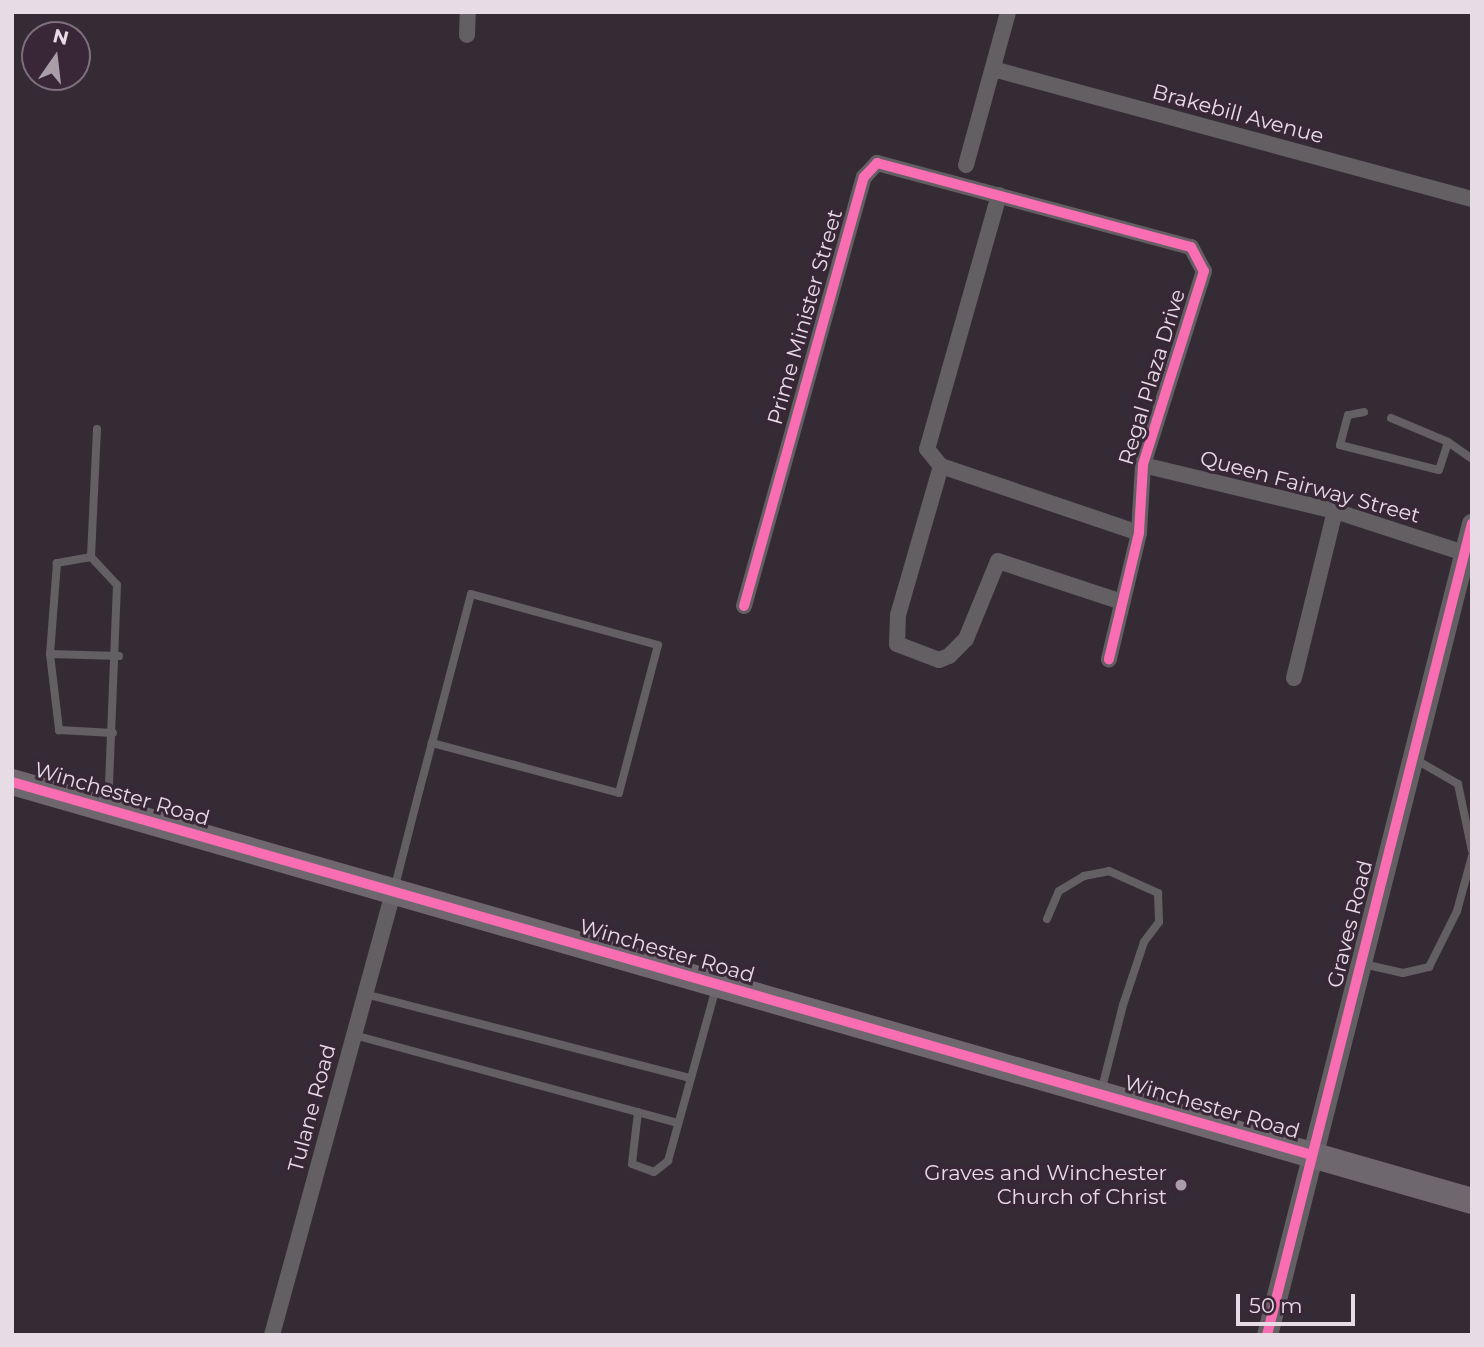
<!DOCTYPE html>
<style>
body{margin:0}
#map{position:relative;width:1484px;height:1347px;overflow:hidden;background:#352b34;font-family:Montserrat,sans-serif}
div>[style]{position:absolute}
.service>*{height:8px;margin:-4px;padding:0 4px;transform-origin:4px;border-radius:4px;background:#635f63}
.minor>*{height:16px;margin:-8px;padding:0 8px;transform-origin:8px;border-radius:8px;background:#635f63}
.tertiary>*{height:21px;margin:-10.5px;padding:0 10.5px;transform-origin:10.5px;border-radius:10.5px;background:#635f63}
.primary>*{height:26px;margin:-13px;padding:0 13px;transform-origin:13px;border-radius:13px;background:#6e676d}
.cycleway>*{height:10px;margin:-5px;padding:0 5px;transform-origin:5px;border-radius:5px;background:#f96db3}
.dots>*{width:19px;height:19px;translate:-50% -50%;box-sizing:border-box;border:4px solid #392737;border-radius:50%}
span{translate:-50% -50%;white-space:nowrap;text-align:center;line-height:1.15;-webkit-text-stroke:6px #392737;paint-order:stroke}
.street-label{font-size:21px;color:#e7dce6}
.poi-label{font-size:21px;color:#e7dce6}
.right{translate:-100% -50%;text-align:right}
.frame{position:absolute;inset:0;border:14px solid #e7dce6;pointer-events:none}
.north{position:absolute;left:21px;top:21px;width:70px;height:70px;box-sizing:border-box;background:#392737;border:2px solid #7f6f7d;border-radius:50%;rotate:14deg;font-size:19px;font-weight:700;line-height:28px;text-align:center;color:#e7dce6}
.north::after{content:'';display:block;margin:auto;width:24px;height:32px;background:#a99ea8;clip-path:polygon(50% 0,100% 100%,50% 72%,0 100%)}
.scale{position:absolute;left:1236px;top:1294px;width:119px;height:32px;box-sizing:border-box;border:4px solid #e7dce6;border-top:0;padding-left:9px;font-size:21px;line-height:24px;white-space:nowrap;color:#e7dce6;-webkit-text-stroke:5px #392737;paint-order:stroke}
</style>
<div id="map">
<div class="service">
<div style="left:1364px;top:412px;width:16px;rotate:169deg"></div>
<div style="left:1348px;top:415px;width:31px;rotate:105deg"></div>
<div style="left:1340px;top:445px;width:102px;rotate:14.2deg"></div>
<div style="left:1439px;top:470px;width:29px;rotate:-72deg"></div>
<div style="left:1448px;top:442px;width:29px;rotate:35deg"></div>
<div style="left:1391px;top:418px;width:62px;rotate:22.8deg"></div>
<div style="left:97px;top:429px;width:128px;rotate:92.7deg"></div>
<div style="left:91px;top:557px;width:38px;rotate:47deg"></div>
<div style="left:117px;top:585px;width:222px;rotate:92.3deg"></div>
<div style="left:91px;top:557px;width:35px;rotate:170deg"></div>
<div style="left:57px;top:563px;width:91px;rotate:94.4deg"></div>
<div style="left:50px;top:654px;width:77px;rotate:83.2deg"></div>
<div style="left:59px;top:730px;width:54px;rotate:3.2deg"></div>
<div style="left:50px;top:654px;width:69px;rotate:1.7deg"></div>
<div style="left:1413px;top:758px;width:52px;rotate:30deg"></div>
<div style="left:1458px;top:784px;width:68px;rotate:78.2deg"></div>
<div style="left:395px;top:886px;width:101px;rotate:-75.7deg"></div>
<div style="left:420px;top:788px;width:47px;rotate:-75.1deg"></div>
<div style="left:432px;top:743px;width:154px;rotate:-75.3deg"></div>
<div style="left:471px;top:594px;width:194px;rotate:15.3deg"></div>
<div style="left:658px;top:645px;width:153px;rotate:104.8deg"></div>
<div style="left:619px;top:793px;width:194px;rotate:-165deg"></div>
<div style="left:1047px;top:919px;width:30px;rotate:-67deg"></div>
<div style="left:1059px;top:891px;width:29px;rotate:-31deg"></div>
<div style="left:1084px;top:876px;width:25px;rotate:-11deg"></div>
<div style="left:1109px;top:871px;width:54px;rotate:24.2deg"></div>
<div style="left:1158px;top:893px;width:29px;rotate:88deg"></div>
<div style="left:1159px;top:922px;width:25px;rotate:127deg"></div>
<div style="left:1144px;top:942px;width:66px;rotate:108.4deg"></div>
<div style="left:1123px;top:1005px;width:90px;rotate:104.2deg"></div>
<div style="left:1363px;top:964px;width:41px;rotate:12.7deg"></div>
<div style="left:1403px;top:973px;width:27px;rotate:-13deg"></div>
<div style="left:1429px;top:967px;width:63px;rotate:-63.4deg"></div>
<div style="left:1457px;top:911px;width:57px;rotate:-74.7deg"></div>
<div style="left:365px;top:994px;width:336px;rotate:14.5deg"></div>
<div style="left:354px;top:1035px;width:336px;rotate:15.2deg"></div>
<div style="left:638px;top:1112px;width:52px;rotate:96.6deg"></div>
<div style="left:632px;top:1164px;width:23px;rotate:20deg"></div>
<div style="left:654px;top:1172px;width:18px;rotate:-38deg"></div>
<div style="left:668px;top:1161px;width:180px;rotate:-74.5deg"></div>
</div>
<div class="minor">
<div style="left:467px;top:35px;width:23px;rotate:-88deg"></div>
<div style="left:993px;top:69px;width:496px;rotate:15.2deg"></div>
<div style="left:966px;top:165px;width:159px;rotate:-74.6deg"></div>
<div style="left:999px;top:195px;width:264px;rotate:105.8deg"></div>
<div style="left:927px;top:449px;width:22px;rotate:51deg"></div>
<div style="left:941px;top:466px;width:155px;rotate:106.1deg"></div>
<div style="left:898px;top:615px;width:29px;rotate:92deg"></div>
<div style="left:897px;top:644px;width:45px;rotate:20.9deg"></div>
<div style="left:939px;top:660px;width:11px;rotate:-22deg"></div>
<div style="left:949px;top:656px;width:24px;rotate:-45deg"></div>
<div style="left:966px;top:639px;width:84px;rotate:-67.7deg"></div>
<div style="left:998px;top:561px;width:131px;rotate:18.3deg"></div>
<div style="left:1143px;top:465px;width:197px;rotate:13.5deg"></div>
<div style="left:1335px;top:511px;width:136px;rotate:18deg"></div>
<div style="left:941px;top:466px;width:209px;rotate:18.7deg"></div>
<div style="left:744px;top:606px;width:445px;rotate:-74.4deg"></div>
<div style="left:864px;top:177px;width:19px;rotate:-47deg"></div>
<div style="left:877px;top:163px;width:325px;rotate:15deg"></div>
<div style="left:1191px;top:247px;width:27px;rotate:62deg"></div>
<div style="left:1204px;top:271px;width:203px;rotate:107.5deg"></div>
<div style="left:1143px;top:465px;width:68px;rotate:93.4deg"></div>
<div style="left:1139px;top:533px;width:130px;rotate:103.4deg"></div>
<div style="left:1294px;top:678px;width:172px;rotate:-76.2deg"></div>
<div style="left:272px;top:1335px;width:459px;rotate:-74.7deg"></div>
</div>
<div class="tertiary">
<div style="left:1267px;top:1335px;width:837px;rotate:-75.83deg"></div>
</div>
<div class="primary">
<div style="left:12px;top:782px;width:1519px;rotate:16.01deg"></div>
</div>
<div class="cycleway">
<div style="left:744px;top:606px;width:445px;rotate:-74.4deg"></div>
<div style="left:864px;top:177px;width:19px;rotate:-47deg"></div>
<div style="left:877px;top:163px;width:325px;rotate:15deg"></div>
<div style="left:1191px;top:247px;width:27px;rotate:62deg"></div>
<div style="left:1204px;top:271px;width:203px;rotate:107.5deg"></div>
<div style="left:1143px;top:465px;width:68px;rotate:93.4deg"></div>
<div style="left:1139px;top:533px;width:130px;rotate:103.4deg"></div>
<div style="left:12px;top:782px;width:1352px;rotate:16.01deg"></div>
<div style="left:1267px;top:1335px;width:837px;rotate:-75.83deg"></div>
</div>
<div class="dots">
<div style="left:1181px;top:1185px;background:#a99ea8"></div>
</div>
<div class="street-label">
<span style="left:1238px;top:114px;rotate:15deg">Brakebill Avenue</span>
<span style="left:805px;top:317px;rotate:-74deg">Prime Minister Street</span>
<span style="left:1152px;top:377px;rotate:-73deg">Regal Plaza Drive</span>
<span style="left:1310px;top:487px;rotate:15deg">Queen Fairway Street</span>
<span style="left:122px;top:794px;rotate:16deg">Winchester Road</span>
<span style="left:1350px;top:924px;rotate:-76deg">Graves Road</span>
<span style="left:667px;top:951px;rotate:16deg">Winchester Road</span>
<span style="left:1212px;top:1107px;rotate:16deg">Winchester Road</span>
<span style="left:312px;top:1108px;rotate:-75deg">Tulane Road</span>
</div>
<div class="poi-label">
<span class="right" style="left:1167px;top:1185px">Graves and Winchester<br>Church of Christ</span>
</div>
<div class="frame"></div>
<div class="north">N</div>
<div class="scale">50 m</div>
</div>
